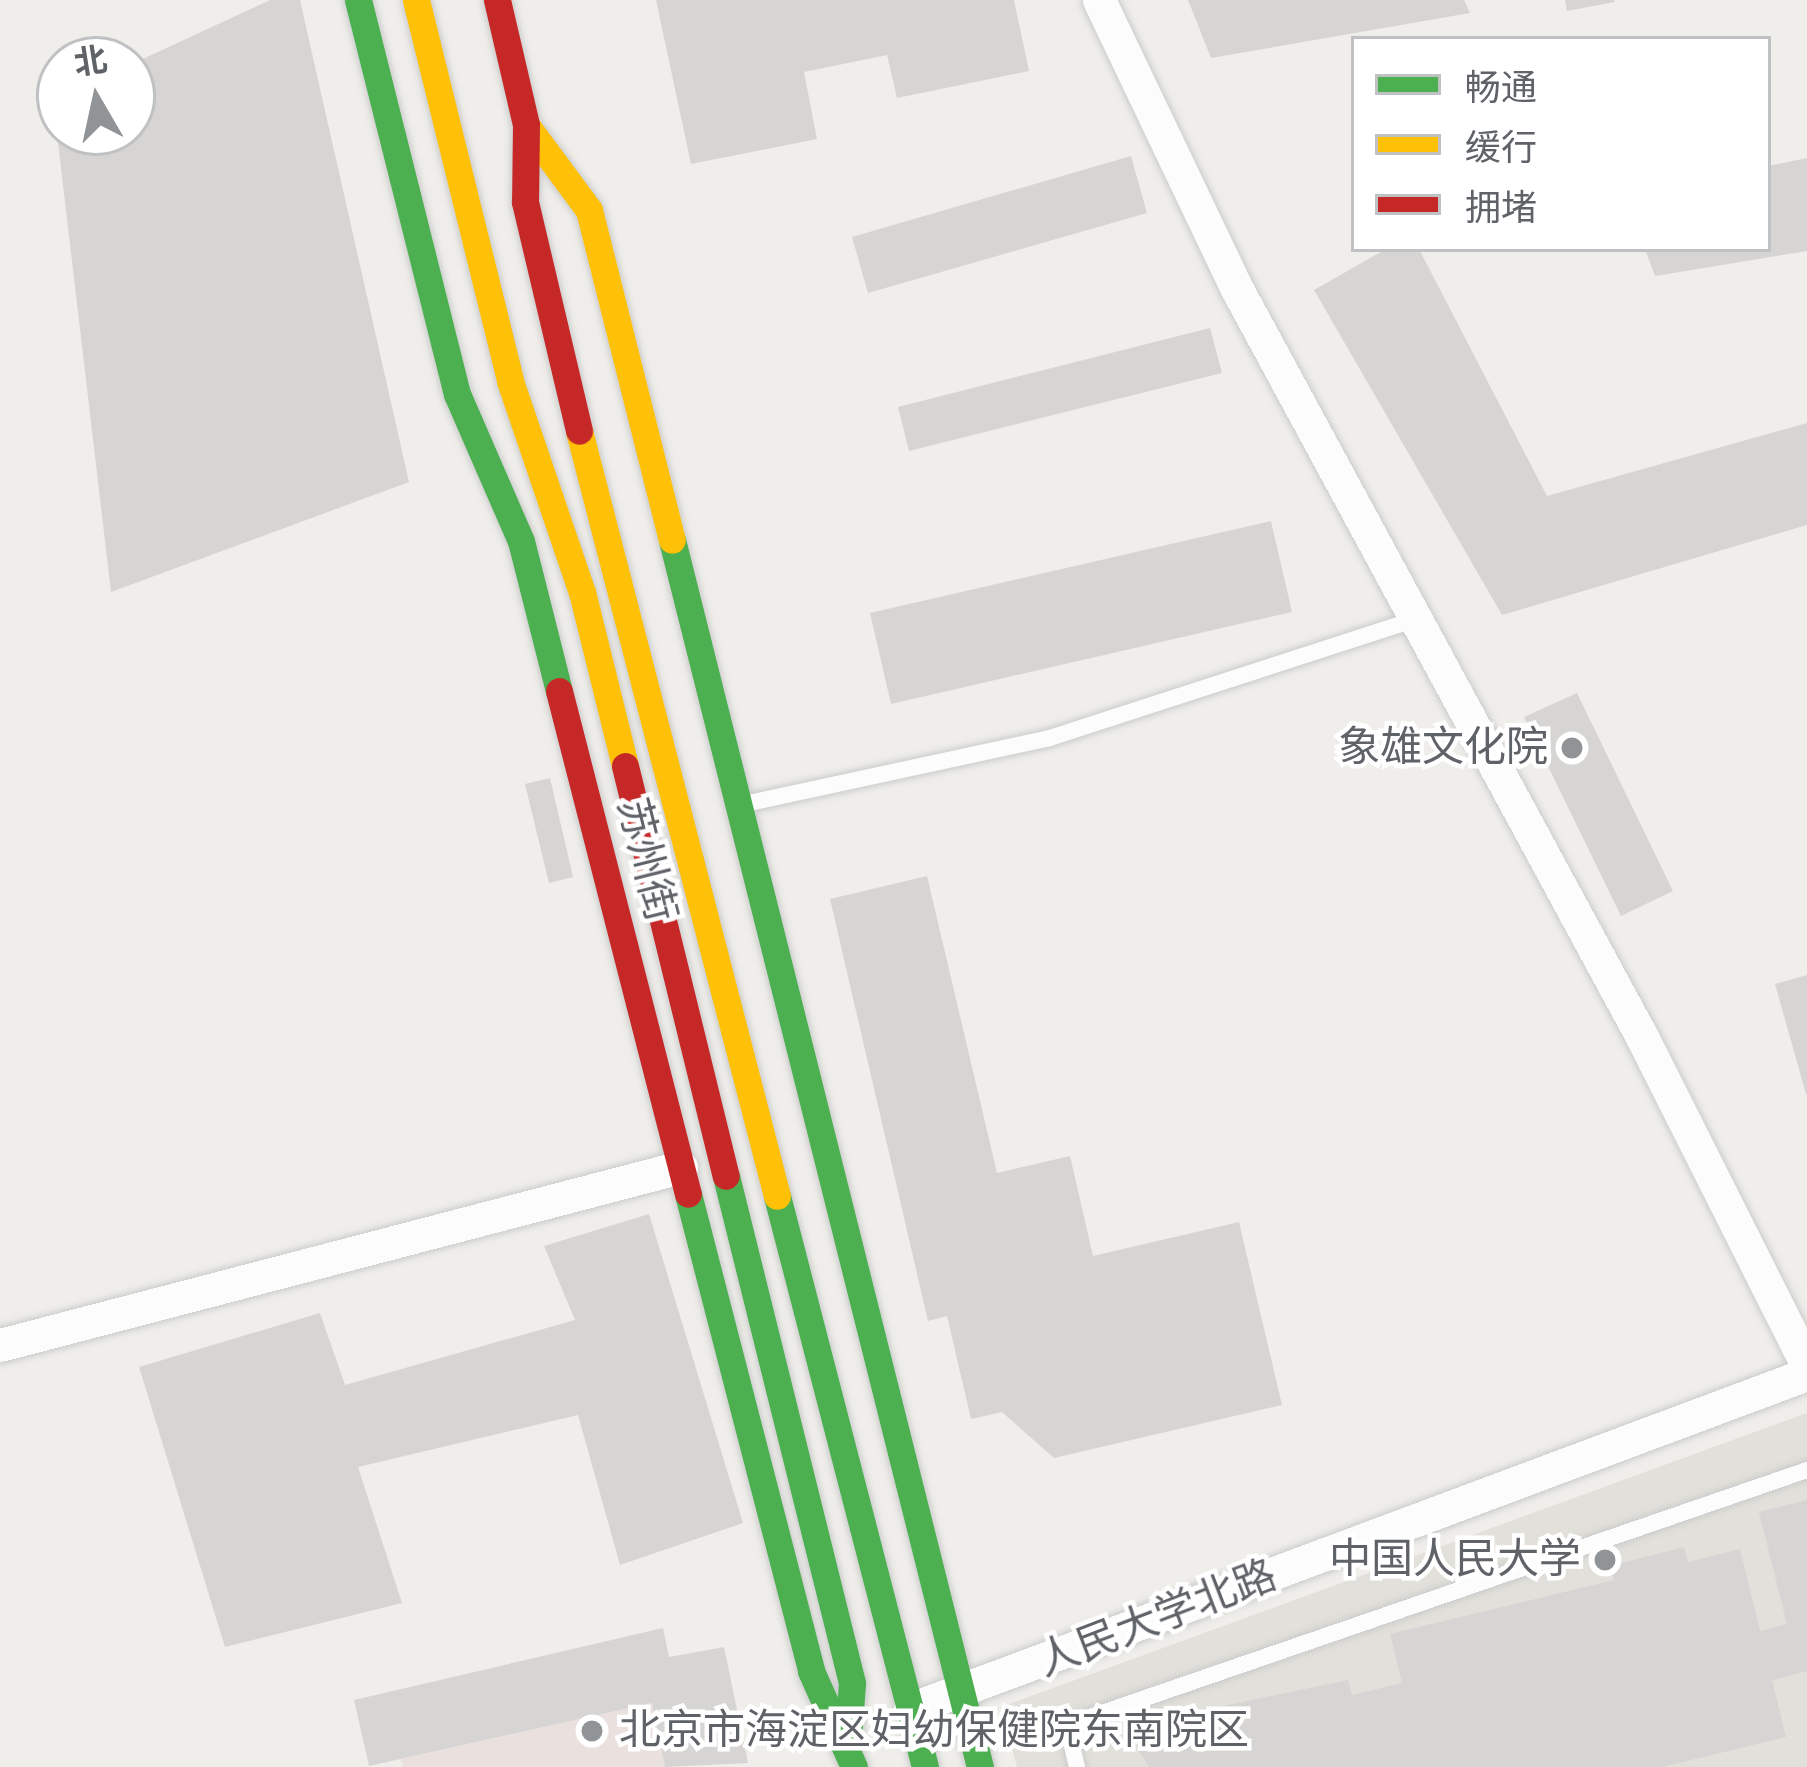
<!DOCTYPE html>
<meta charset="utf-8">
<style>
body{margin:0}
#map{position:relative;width:1807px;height:1767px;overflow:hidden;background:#efeeea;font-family:"Alegreya Sans","Noto Sans SC",sans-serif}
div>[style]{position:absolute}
.education>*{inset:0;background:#e2e0da}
.medical>*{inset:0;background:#eae0de}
.building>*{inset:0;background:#d6d5d3}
.roads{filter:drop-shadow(0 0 3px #cbcccc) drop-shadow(0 0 3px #cbcccc)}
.lane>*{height:16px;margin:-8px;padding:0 8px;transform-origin:8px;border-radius:8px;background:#fdfcfc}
.street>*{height:33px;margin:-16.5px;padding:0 16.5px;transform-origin:16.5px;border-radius:16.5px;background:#fdfcfc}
.fast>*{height:27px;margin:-13.5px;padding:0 13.5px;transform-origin:13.5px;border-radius:13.5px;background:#4caf50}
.slow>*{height:27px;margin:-13.5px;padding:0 13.5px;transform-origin:13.5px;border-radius:13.5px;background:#ffc107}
.jam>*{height:27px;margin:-13.5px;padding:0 13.5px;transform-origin:13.5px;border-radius:13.5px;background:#c62828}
.dots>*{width:33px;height:33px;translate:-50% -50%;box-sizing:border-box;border:6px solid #fff;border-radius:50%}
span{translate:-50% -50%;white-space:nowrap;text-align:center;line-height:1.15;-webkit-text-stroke:9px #fff;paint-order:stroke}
.poi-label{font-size:42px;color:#5f6368}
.right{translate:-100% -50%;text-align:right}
.left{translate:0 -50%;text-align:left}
.street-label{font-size:42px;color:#5f6368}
.legend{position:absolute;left:1351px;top:36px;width:420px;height:216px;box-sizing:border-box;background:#fff;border:3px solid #bfc1c3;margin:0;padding:15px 21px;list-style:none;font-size:36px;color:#5f6368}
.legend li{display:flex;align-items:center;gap:24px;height:60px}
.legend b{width:60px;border:3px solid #bfc1c3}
.north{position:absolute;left:36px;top:36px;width:120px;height:120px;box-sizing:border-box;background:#fff;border:3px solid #bfc1c3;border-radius:50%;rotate:351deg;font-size:33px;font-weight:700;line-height:48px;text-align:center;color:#5f6368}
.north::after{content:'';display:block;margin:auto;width:42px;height:54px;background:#919496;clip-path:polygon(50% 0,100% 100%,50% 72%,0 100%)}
</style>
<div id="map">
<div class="education">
<div style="clip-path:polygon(1807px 1413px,1807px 1767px,1017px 1767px,1001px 1707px)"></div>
</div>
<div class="medical">
<div style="clip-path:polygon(652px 1703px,665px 1767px,403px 1767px,401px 1759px)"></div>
</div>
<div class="building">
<div style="clip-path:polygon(270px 0,300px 0,409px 482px,111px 592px,53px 100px,60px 97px,60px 132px,132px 132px,132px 64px)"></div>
<div style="clip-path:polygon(656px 0,1014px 0,1029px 71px,897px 98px,887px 55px,804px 72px,817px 139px,691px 164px)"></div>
<div style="clip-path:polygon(1188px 0,1464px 0,1470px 13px,1211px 58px)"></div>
<div style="clip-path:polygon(1565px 0,1614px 0,1615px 2px,1567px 11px)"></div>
<div style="clip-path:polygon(1131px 156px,1147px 213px,868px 293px,852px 237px)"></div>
<div style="clip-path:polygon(1807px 158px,1807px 251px,1655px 276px,1645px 249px,1768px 249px,1768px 166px)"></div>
<div style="clip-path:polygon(1386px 249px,1419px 249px,1547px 496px,1807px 423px,1807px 525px,1502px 615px,1314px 290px)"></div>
<div style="clip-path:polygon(1210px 328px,1222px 373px,909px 451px,898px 407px)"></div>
<div style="clip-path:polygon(1271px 521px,1292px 612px,891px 704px,870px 613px)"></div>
<div style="clip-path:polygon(1577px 693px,1673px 891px,1621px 916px,1524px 717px)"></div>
<div style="clip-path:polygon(550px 778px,573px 877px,549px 883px,525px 784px)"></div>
<div style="clip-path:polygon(927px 876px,997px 1173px,1070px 1156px,1093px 1256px,1239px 1222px,1282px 1405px,1054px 1458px,1002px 1412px,971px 1419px,947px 1316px,928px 1321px,830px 899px)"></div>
<div style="clip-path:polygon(1807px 975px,1807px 1094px,1806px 1094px,1775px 984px)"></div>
<div style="clip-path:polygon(649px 1214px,743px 1523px,620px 1565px,578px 1415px,358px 1467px,402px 1603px,225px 1647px,139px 1367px,320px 1313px,345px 1385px,575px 1320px,544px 1246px)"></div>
<div style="clip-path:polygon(1807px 1500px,1807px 1671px,1772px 1680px,1786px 1737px,1662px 1767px,1149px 1767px,1137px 1748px,1136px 1727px,1158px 1707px,1183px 1710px,1199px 1731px,1213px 1727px,1209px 1709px,1348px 1680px,1352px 1695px,1402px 1683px,1390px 1634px,1614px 1580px,1610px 1566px,1684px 1547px,1688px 1562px,1740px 1549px,1760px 1631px,1787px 1624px,1759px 1512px)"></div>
<div style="clip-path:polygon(663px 1628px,669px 1657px,724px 1647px,748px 1763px,665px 1767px,652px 1703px,369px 1766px,354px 1700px)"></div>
</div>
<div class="roads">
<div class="lane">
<div style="left:740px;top:805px;width:317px;rotate:-12.2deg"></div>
<div style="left:1050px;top:738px;width:385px;rotate:-18deg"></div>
<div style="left:1077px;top:1767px;width:43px;rotate:-103.4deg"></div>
<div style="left:1067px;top:1725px;width:783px;rotate:-19.01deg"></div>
</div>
<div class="street">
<div style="left:1099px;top:0;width:320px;rotate:64.5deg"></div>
<div style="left:1237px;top:289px;width:851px;rotate:61.57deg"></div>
<div style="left:1642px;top:1037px;width:367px;rotate:63.3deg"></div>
<div style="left:0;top:1345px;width:704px;rotate:-14.65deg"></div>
<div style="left:910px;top:1709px;width:958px;rotate:-20.48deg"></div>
</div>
<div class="fast">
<div style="left:358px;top:0;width:406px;rotate:75.9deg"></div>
<div style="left:457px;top:394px;width:160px;rotate:66.5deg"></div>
<div style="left:521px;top:541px;width:155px;rotate:75.8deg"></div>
<div style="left:672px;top:540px;width:1265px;rotate:75.91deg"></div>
<div style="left:726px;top:1176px;width:522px;rotate:76.04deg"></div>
<div style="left:852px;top:1683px;width:56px;rotate:94.1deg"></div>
<div style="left:688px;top:1194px;width:493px;rotate:75.5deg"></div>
<div style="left:811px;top:1671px;width:105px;rotate:65.9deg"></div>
<div style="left:777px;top:1196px;width:590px;rotate:75.47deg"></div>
</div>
<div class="slow">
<div style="left:416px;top:0;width:392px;rotate:76.1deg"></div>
<div style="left:510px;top:381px;width:223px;rotate:71.2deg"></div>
<div style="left:582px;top:592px;width:179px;rotate:76.1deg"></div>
<div style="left:526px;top:125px;width:106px;rotate:53.5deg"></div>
<div style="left:589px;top:210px;width:340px;rotate:75.9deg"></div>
<div style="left:579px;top:431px;width:790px;rotate:75.49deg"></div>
</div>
<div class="jam">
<div style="left:497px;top:0;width:128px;rotate:76.9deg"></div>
<div style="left:526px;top:125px;width:77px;rotate:90.7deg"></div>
<div style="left:525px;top:202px;width:235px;rotate:76.7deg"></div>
<div style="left:559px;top:691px;width:519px;rotate:75.62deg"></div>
<div style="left:625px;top:766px;width:422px;rotate:76.2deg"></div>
</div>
</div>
<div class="dots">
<div style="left:1572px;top:748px;background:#919496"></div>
<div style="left:1605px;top:1560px;background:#919496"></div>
<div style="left:592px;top:1731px;background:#919496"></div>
</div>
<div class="poi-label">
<span class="right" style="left:1548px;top:748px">象雄文化院</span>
<span class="right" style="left:1581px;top:1560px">中国人民大学</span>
<span class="left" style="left:619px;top:1731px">北京市海淀区妇幼保健院东南院区</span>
</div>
<div class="street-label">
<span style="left:646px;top:860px;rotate:76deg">苏州街</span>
<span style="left:1157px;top:1619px;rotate:-21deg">人民大学北路</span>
</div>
<ul class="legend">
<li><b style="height:15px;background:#4caf50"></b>畅通</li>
<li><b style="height:15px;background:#ffc107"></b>缓行</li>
<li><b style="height:15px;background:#c62828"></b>拥堵</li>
</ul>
<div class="north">北</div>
</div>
